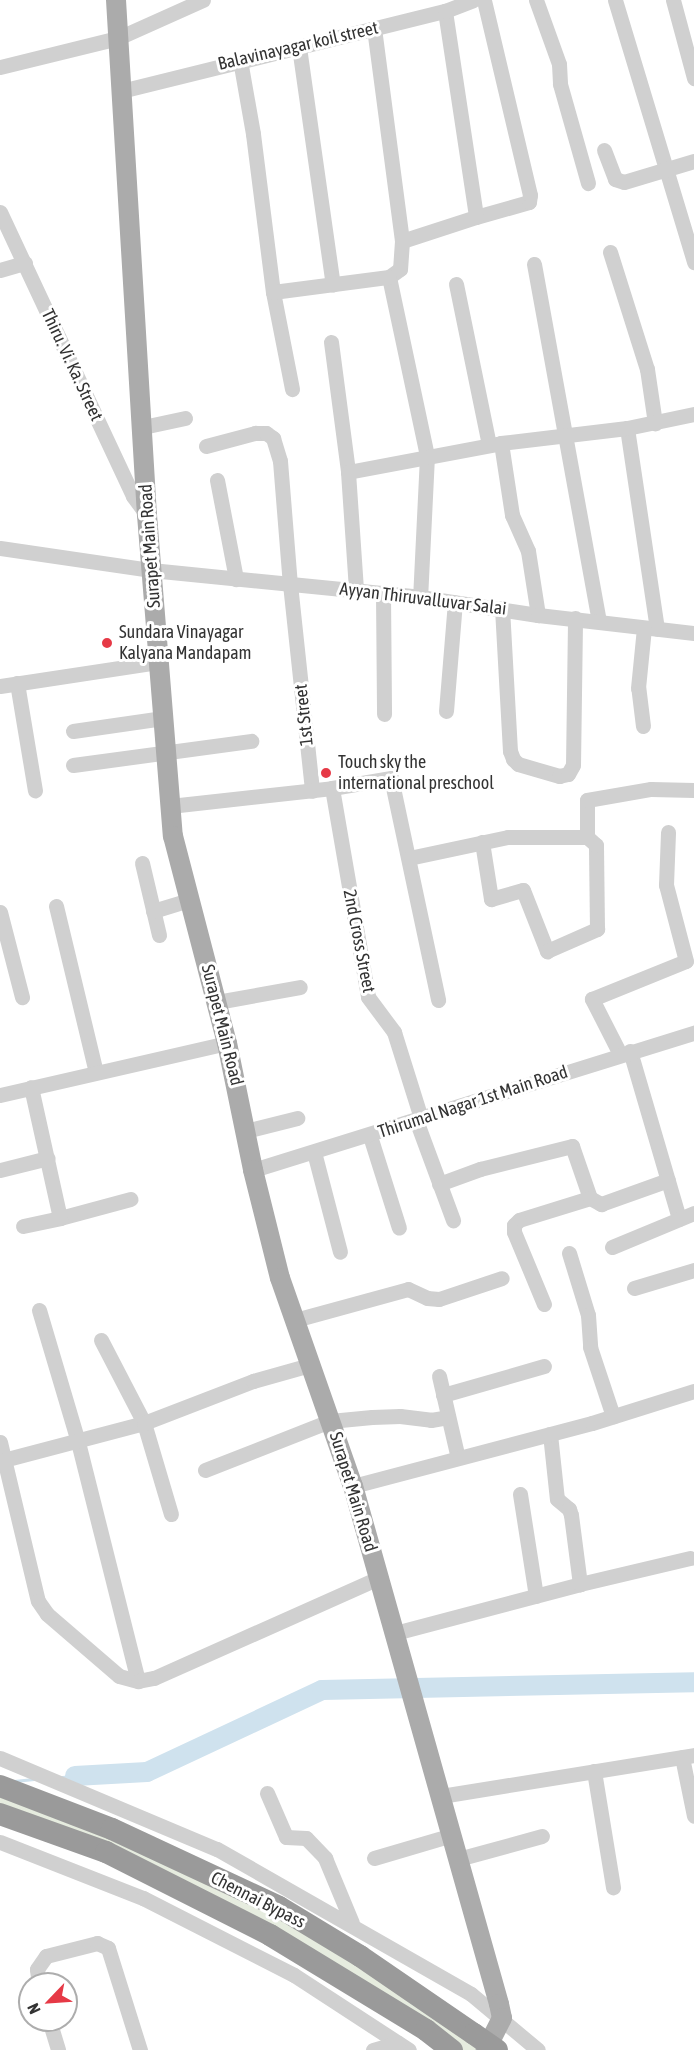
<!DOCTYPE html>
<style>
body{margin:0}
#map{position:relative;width:694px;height:2050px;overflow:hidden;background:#fff;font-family:"Asap Condensed",sans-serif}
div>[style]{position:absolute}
.green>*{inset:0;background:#e6ecdf}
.stream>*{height:3px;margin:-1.5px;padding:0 1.5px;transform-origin:1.5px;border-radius:1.5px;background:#cfe2ee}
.river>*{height:20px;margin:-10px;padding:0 10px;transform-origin:10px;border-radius:10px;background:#cfe2ee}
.minor>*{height:15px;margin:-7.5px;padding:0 7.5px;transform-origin:7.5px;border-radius:7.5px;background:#d0d0d0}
.major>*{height:20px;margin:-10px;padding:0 10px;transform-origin:10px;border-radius:10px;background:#ababab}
.highway>*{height:22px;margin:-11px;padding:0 11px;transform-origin:11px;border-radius:11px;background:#9a9a9a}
.highway-bridge>*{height:22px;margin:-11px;padding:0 11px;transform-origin:11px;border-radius:11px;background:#9a9a9a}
.dots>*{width:16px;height:16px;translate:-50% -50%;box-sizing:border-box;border:3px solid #fff;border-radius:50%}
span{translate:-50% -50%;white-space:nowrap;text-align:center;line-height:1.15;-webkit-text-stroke:6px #fff;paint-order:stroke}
.street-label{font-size:18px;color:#333}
.poi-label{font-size:18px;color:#333}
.left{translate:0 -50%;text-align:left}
.north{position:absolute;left:18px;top:1972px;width:60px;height:60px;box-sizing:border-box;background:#fff;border:2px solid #adadad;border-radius:50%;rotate:245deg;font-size:16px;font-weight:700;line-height:24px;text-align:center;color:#333}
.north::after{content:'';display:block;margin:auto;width:21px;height:27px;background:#e63946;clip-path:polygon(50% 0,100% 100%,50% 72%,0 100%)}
</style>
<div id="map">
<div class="green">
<div style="clip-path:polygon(0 1792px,267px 1908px,489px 2050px,461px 2050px,404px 2006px,0 1808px)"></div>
</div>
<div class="stream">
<div style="left:62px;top:1777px;width:13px;rotate:-4deg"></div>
<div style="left:14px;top:1781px;width:20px;rotate:-6deg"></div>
</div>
<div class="river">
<div style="left:75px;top:1776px;width:72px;rotate:-3.2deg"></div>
<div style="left:147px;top:1772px;width:193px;rotate:-25.1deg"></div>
<div style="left:322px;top:1690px;width:372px;rotate:-1.2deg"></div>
</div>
<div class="minor">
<div style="left:536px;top:0;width:68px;rotate:70.2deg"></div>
<div style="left:559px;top:64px;width:20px;rotate:87deg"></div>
<div style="left:560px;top:84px;width:103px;rotate:74.2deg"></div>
<div style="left:615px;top:0;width:274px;rotate:73.2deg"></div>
<div style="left:673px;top:0;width:81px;rotate:74.9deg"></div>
<div style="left:445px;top:11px;width:208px;rotate:81.4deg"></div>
<div style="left:476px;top:217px;width:55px;rotate:-15.8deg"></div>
<div style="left:529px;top:202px;width:7px;rotate:-82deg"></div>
<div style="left:530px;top:195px;width:200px;rotate:-103.3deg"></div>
<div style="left:374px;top:28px;width:215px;rotate:82.5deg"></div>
<div style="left:402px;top:241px;width:28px;rotate:94deg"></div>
<div style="left:400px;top:269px;width:14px;rotate:144deg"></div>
<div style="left:389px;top:277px;width:183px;rotate:78deg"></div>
<div style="left:427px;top:456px;width:141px;rotate:92.8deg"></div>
<div style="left:299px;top:47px;width:240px;rotate:81.9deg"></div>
<div style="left:240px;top:60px;width:75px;rotate:80deg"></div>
<div style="left:253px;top:134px;width:159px;rotate:82.8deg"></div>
<div style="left:273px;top:292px;width:99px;rotate:78.9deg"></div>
<div style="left:0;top:67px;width:122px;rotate:-13.8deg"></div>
<div style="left:118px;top:38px;width:93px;rotate:-24.1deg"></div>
<div style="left:121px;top:91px;width:334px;rotate:-13.9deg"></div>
<div style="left:445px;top:11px;width:30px;rotate:-21deg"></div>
<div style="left:604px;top:150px;width:31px;rotate:69deg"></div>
<div style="left:615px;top:179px;width:9px;rotate:18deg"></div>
<div style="left:624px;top:182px;width:73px;rotate:-16.7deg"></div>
<div style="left:0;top:212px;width:314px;rotate:64.9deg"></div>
<div style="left:133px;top:496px;width:24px;rotate:54deg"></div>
<div style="left:402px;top:241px;width:78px;rotate:-18deg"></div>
<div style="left:610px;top:252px;width:123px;rotate:72.5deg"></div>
<div style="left:647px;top:369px;width:55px;rotate:81.6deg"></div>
<div style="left:534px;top:264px;width:362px;rotate:79.7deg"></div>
<div style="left:0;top:270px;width:26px;rotate:-16deg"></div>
<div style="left:456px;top:284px;width:164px;rotate:78.4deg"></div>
<div style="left:273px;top:292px;width:117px;rotate:-7.4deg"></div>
<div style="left:331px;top:342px;width:131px;rotate:82.5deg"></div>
<div style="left:348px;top:472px;width:118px;rotate:86.1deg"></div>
<div style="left:143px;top:427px;width:43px;rotate:-12.1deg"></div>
<div style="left:627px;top:428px;width:203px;rotate:81.5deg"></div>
<div style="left:501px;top:443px;width:73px;rotate:81.3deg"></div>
<div style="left:512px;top:515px;width:39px;rotate:66deg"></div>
<div style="left:528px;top:551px;width:65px;rotate:81.1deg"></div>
<div style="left:206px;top:446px;width:51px;rotate:-14.9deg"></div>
<div style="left:255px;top:433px;width:11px"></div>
<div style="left:266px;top:433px;width:9px;rotate:36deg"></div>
<div style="left:273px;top:438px;width:24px;rotate:73deg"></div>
<div style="left:280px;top:461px;width:123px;rotate:85.4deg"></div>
<div style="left:290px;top:584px;width:208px;rotate:83.9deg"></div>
<div style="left:348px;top:472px;width:156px;rotate:-10.7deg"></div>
<div style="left:501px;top:443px;width:127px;rotate:-6.8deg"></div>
<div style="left:627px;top:428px;width:68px;rotate:-11.8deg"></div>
<div style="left:217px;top:480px;width:101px;rotate:79.1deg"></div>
<div style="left:0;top:548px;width:153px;rotate:8.3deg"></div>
<div style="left:151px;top:570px;width:270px;rotate:5.7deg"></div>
<div style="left:420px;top:597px;width:119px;rotate:8.7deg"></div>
<div style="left:538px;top:615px;width:157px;rotate:6.6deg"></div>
<div style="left:383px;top:594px;width:120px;rotate:89.5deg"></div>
<div style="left:502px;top:608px;width:143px;rotate:86.8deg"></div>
<div style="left:510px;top:751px;width:9px;rotate:69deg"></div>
<div style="left:513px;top:759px;width:7px;rotate:45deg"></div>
<div style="left:518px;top:764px;width:43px;rotate:16.3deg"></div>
<div style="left:559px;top:776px;width:9px;rotate:-13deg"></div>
<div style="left:568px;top:774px;width:10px;rotate:-61deg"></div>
<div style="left:573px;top:765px;width:147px;rotate:-89.2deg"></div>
<div style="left:17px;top:683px;width:109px;rotate:80.5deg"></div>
<div style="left:0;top:686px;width:161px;rotate:-8.6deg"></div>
<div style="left:446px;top:711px;width:109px;rotate:-85.3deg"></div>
<div style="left:643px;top:726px;width:38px;rotate:-97deg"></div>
<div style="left:638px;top:688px;width:60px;rotate:-84.3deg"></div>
<div style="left:73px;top:731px;width:91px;rotate:-8.2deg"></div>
<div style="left:73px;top:765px;width:180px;rotate:-7.7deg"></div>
<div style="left:332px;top:788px;width:212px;rotate:80.2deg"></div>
<div style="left:368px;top:997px;width:44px;rotate:53.4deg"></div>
<div style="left:394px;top:1032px;width:90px;rotate:72.6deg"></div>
<div style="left:170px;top:806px;width:163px;rotate:-6.3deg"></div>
<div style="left:332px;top:788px;width:60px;rotate:-9.6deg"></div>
<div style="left:391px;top:778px;width:227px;rotate:78deg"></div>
<div style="left:587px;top:837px;width:37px;rotate:-90deg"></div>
<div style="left:587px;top:800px;width:65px;rotate:-9.8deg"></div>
<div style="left:651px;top:789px;width:43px;rotate:1.3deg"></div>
<div style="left:482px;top:842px;width:58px;rotate:81deg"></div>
<div style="left:491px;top:899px;width:33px;rotate:-16deg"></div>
<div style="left:523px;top:890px;width:66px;rotate:68.5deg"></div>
<div style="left:547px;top:951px;width:55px;rotate:-23.7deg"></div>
<div style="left:597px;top:929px;width:84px;rotate:-90.7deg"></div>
<div style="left:596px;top:845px;width:12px;rotate:-138deg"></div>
<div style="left:409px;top:858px;width:101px;rotate:-12deg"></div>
<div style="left:508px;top:837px;width:79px"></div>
<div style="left:142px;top:863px;width:74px;rotate:76.7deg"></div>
<div style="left:56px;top:906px;width:171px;rotate:76.5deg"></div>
<div style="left:153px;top:911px;width:39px;rotate:-17deg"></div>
<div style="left:0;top:912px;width:88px;rotate:75.5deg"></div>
<div style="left:217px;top:1002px;width:84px;rotate:-10.2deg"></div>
<div style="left:630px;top:1051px;width:175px;rotate:73.7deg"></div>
<div style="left:620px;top:1054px;width:62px;rotate:-117deg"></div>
<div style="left:592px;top:999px;width:101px;rotate:-22deg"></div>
<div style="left:686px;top:961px;width:79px;rotate:-104.7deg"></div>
<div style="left:666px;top:885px;width:53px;rotate:-87.8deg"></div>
<div style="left:0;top:1095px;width:233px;rotate:-12.9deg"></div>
<div style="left:416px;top:1120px;width:107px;rotate:69.7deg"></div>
<div style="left:246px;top:1131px;width:53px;rotate:-14.3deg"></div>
<div style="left:370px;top:1136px;width:96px;rotate:72.5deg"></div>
<div style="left:314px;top:1152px;width:103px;rotate:75.4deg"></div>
<div style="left:0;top:1170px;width:49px;rotate:-14deg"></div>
<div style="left:253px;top:1170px;width:462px;rotate:-17.3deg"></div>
<div style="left:439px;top:1184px;width:44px;rotate:-20.1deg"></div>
<div style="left:480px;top:1169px;width:95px;rotate:-14deg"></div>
<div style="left:572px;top:1146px;width:55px;rotate:70.9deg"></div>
<div style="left:590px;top:1198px;width:74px;rotate:162.8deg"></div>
<div style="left:519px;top:1220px;width:7px;rotate:135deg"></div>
<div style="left:514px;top:1225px;width:7px;rotate:90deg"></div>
<div style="left:514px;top:1232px;width:78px;rotate:67.4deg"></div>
<div style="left:590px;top:1198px;width:13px;rotate:29deg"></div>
<div style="left:601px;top:1204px;width:71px;rotate:-19.7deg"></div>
<div style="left:60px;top:1218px;width:73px;rotate:-15deg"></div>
<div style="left:23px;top:1226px;width:38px;rotate:-12deg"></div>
<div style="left:60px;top:1218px;width:134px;rotate:-102.5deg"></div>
<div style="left:612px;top:1247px;width:89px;rotate:-22.5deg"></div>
<div style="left:569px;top:1253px;width:65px;rotate:73deg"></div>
<div style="left:588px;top:1315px;width:32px;rotate:86deg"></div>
<div style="left:590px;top:1347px;width:73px;rotate:71.6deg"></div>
<div style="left:634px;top:1288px;width:63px;rotate:-16.7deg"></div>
<div style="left:39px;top:1310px;width:138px;rotate:73.5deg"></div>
<div style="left:78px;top:1442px;width:246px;rotate:75.9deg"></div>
<div style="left:295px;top:1320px;width:117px;rotate:-15.3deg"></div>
<div style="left:408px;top:1289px;width:21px;rotate:25deg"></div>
<div style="left:427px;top:1298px;width:12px;rotate:5deg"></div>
<div style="left:439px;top:1299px;width:66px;rotate:-18.4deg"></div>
<div style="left:101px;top:1340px;width:93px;rotate:62.6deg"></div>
<div style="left:144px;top:1423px;width:95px;rotate:73.5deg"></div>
<div style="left:439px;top:1376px;width:84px;rotate:77deg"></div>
<div style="left:443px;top:1395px;width:105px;rotate:-16deg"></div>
<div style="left:550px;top:1434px;width:65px;rotate:83.9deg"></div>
<div style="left:557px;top:1499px;width:16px;rotate:40deg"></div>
<div style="left:569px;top:1509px;width:6px;rotate:72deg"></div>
<div style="left:571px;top:1515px;width:70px;rotate:82.6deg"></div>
<div style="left:0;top:1442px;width:163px;rotate:76.6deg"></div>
<div style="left:38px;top:1601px;width:16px;rotate:55deg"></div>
<div style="left:47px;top:1614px;width:95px;rotate:40.7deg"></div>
<div style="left:119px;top:1676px;width:20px;rotate:15deg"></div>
<div style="left:138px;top:1681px;width:16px;rotate:-11deg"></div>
<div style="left:154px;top:1678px;width:246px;rotate:-24deg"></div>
<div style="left:0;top:1461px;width:149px;rotate:-14.8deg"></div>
<div style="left:144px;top:1423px;width:117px;rotate:-21.1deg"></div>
<div style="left:253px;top:1381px;width:59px;rotate:-15.7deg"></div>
<div style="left:205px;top:1470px;width:134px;rotate:-21.4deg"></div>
<div style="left:330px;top:1421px;width:42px;rotate:-5.4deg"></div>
<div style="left:372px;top:1417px;width:28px;rotate:-2deg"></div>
<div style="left:400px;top:1416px;width:31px;rotate:7deg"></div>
<div style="left:431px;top:1420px;width:17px;rotate:-10deg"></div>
<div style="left:353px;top:1486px;width:247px;rotate:-14.8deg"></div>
<div style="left:592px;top:1423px;width:107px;rotate:-17.4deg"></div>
<div style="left:520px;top:1494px;width:103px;rotate:81.1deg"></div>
<div style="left:395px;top:1633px;width:191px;rotate:-14.8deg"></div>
<div style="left:580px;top:1584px;width:113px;rotate:-13.3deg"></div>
<div style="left:682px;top:1757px;width:60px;rotate:78.5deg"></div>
<div style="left:0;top:1758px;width:235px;rotate:22.8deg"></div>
<div style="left:217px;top:1849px;width:292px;rotate:29.7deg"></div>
<div style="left:471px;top:1994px;width:87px;rotate:39.9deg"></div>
<div style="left:594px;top:1771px;width:118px;rotate:80.7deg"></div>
<div style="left:267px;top:1793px;width:48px;rotate:66.6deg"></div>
<div style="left:286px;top:1837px;width:20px;rotate:3deg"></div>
<div style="left:306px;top:1838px;width:28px;rotate:46deg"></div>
<div style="left:325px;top:1858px;width:70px;rotate:67.4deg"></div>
<div style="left:441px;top:1796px;width:256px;rotate:-9.2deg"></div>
<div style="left:0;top:1842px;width:154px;rotate:21.4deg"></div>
<div style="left:143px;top:1898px;width:169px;rotate:27deg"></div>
<div style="left:294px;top:1975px;width:137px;rotate:33.1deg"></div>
<div style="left:374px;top:1858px;width:81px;rotate:-16.4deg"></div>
<div style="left:458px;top:1859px;width:87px;rotate:-15.3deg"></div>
<div style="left:39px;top:1984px;width:15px;rotate:-98deg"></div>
<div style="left:37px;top:1969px;width:16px;rotate:-55deg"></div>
<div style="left:46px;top:1956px;width:53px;rotate:-14.3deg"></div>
<div style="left:97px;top:1943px;width:12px;rotate:24deg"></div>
<div style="left:108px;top:1948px;width:107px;rotate:72.6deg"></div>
<div style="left:49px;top:2020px;width:31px;rotate:73deg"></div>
<div style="left:373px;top:2050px;width:26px;rotate:-16deg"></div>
</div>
<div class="major">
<div style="left:116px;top:0;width:516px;rotate:86.56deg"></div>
<div style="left:147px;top:515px;width:322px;rotate:85.4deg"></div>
<div style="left:173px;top:836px;width:214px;rotate:75.4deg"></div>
<div style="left:227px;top:1043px;width:130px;rotate:78.4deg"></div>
<div style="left:253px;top:1170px;width:111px;rotate:76deg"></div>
<div style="left:280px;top:1278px;width:220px;rotate:70.7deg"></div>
<div style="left:353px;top:1486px;width:538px;rotate:74.26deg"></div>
<div style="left:499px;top:2004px;width:14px;rotate:78deg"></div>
<div style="left:502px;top:2018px;width:36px;rotate:117deg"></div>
</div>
<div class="highway">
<div style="left:0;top:1786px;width:120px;rotate:21deg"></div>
<div style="left:112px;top:1829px;width:184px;rotate:25deg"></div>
<div style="left:279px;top:1907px;width:95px;rotate:31.2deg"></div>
<div style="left:360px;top:1956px;width:138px;rotate:34.4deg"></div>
<div style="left:0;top:1814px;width:113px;rotate:19.7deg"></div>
<div style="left:106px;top:1852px;width:184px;rotate:26.8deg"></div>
<div style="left:270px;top:1935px;width:183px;rotate:31.3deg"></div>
<div style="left:426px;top:2030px;width:33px;rotate:38deg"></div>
</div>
<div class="highway-bridge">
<div style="left:474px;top:2034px;width:28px;rotate:35deg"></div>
</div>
<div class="dots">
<div style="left:107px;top:643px;background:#e63946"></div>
<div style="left:326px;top:773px;background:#e63946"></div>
</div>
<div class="street-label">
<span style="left:298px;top:46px;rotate:-13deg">Balavinayagar koil street</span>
<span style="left:72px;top:365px;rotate:65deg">Thiru. Vi. Ka. Street</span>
<span style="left:150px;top:546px;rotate:-94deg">Surapet Main Road</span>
<span style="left:423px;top:599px;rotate:7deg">Ayyan Thiruvalluvar Salai</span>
<span style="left:304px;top:715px;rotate:-96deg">1st Street</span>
<span style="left:359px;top:941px;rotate:79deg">2nd Cross Street</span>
<span style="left:222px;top:1025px;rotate:76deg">Surapet Main Road</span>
<span style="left:473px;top:1102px;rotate:-18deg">Thirumal Nagar 1st Main Road</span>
<span style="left:353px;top:1492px;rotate:73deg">Surapet Main Road</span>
<span style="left:258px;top:1900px;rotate:27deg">Chennai Bypass</span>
</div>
<div class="poi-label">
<span class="left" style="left:119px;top:643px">Sundara Vinayagar<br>Kalyana Mandapam</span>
<span class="left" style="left:338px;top:773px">Touch sky the<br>international preschool</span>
</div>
<div class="north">N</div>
</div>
